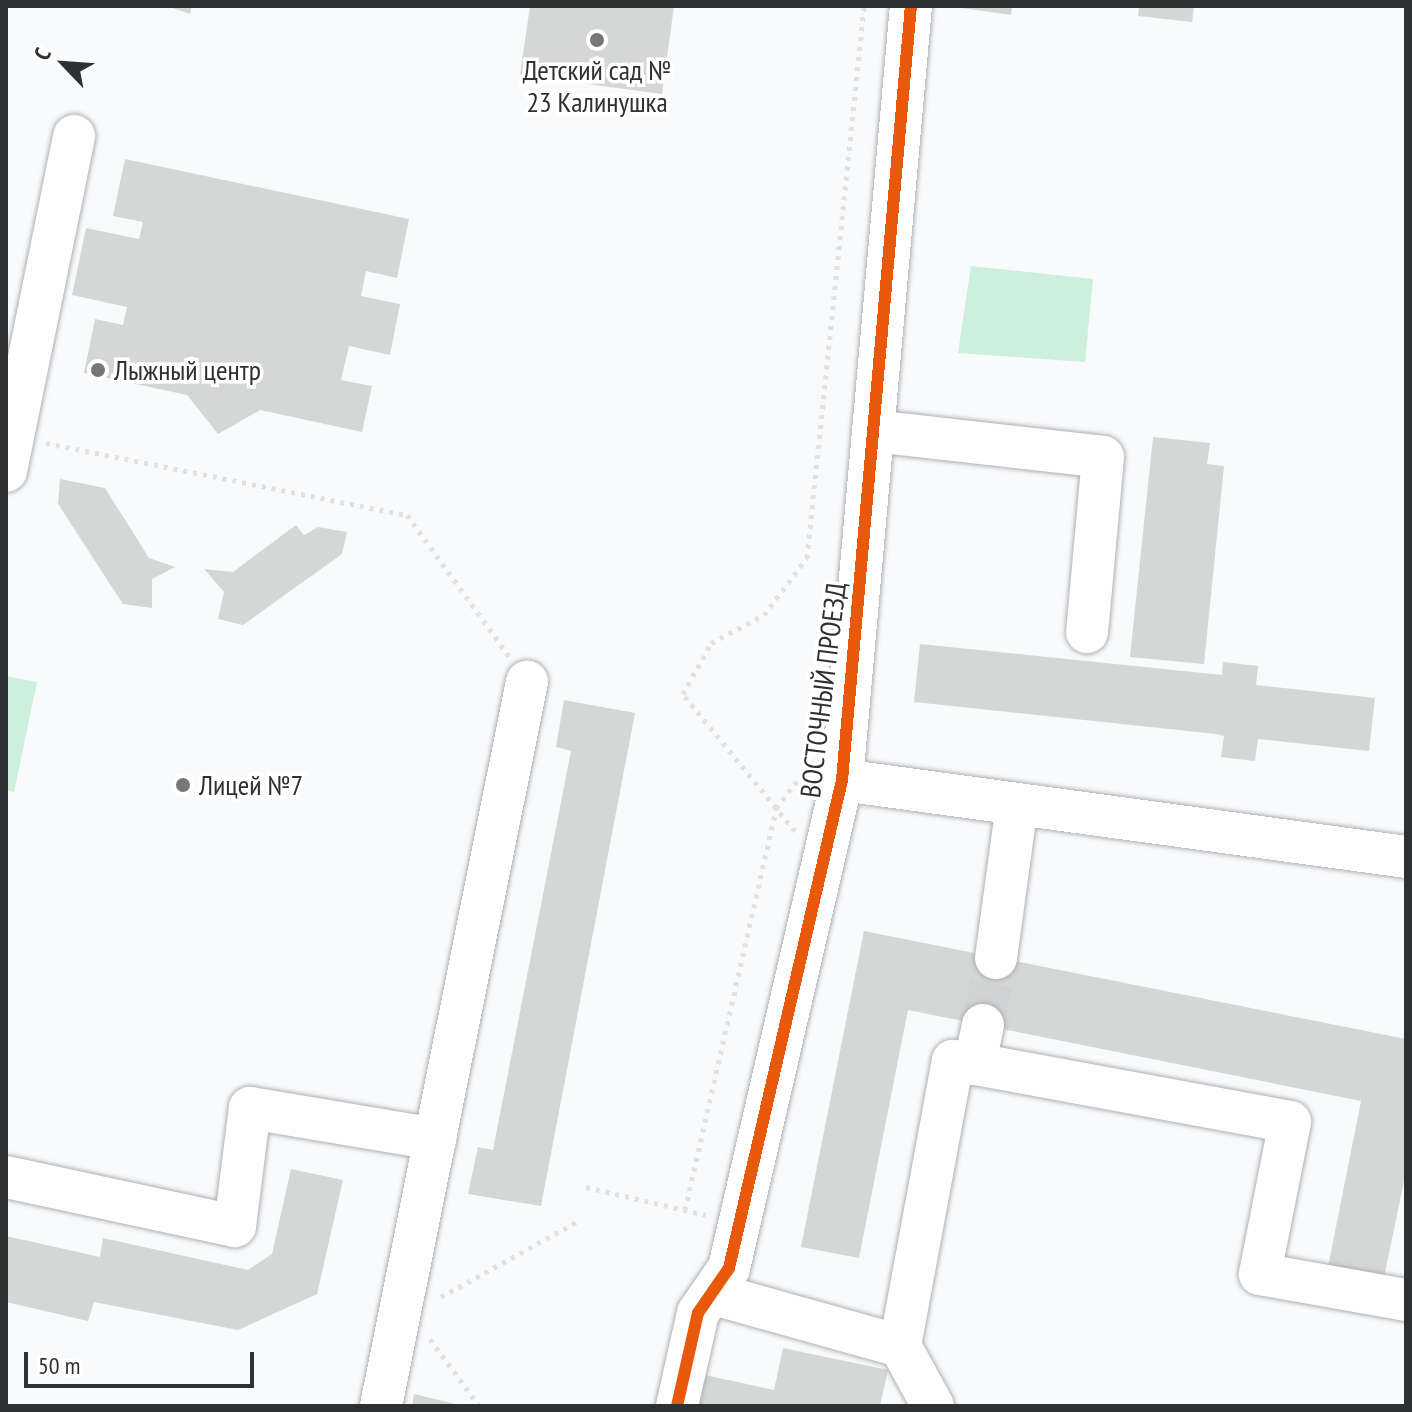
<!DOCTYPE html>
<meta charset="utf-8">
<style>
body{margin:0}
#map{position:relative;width:1412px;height:1412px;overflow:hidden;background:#f8fafc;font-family:"PT Sans Narrow",sans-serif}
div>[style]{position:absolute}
.green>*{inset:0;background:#ccf0db}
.building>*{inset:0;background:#d5d6d6}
.minor-tunnel>*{height:42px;margin-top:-21px;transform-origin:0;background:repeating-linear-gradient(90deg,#d0d2d3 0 42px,transparent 0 63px)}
.path>*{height:5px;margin-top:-2.5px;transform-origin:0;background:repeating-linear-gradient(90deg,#e1e1e2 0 4px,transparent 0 10px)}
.roads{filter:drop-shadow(0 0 2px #afb0b2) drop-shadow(0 0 2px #afb0b2)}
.minor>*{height:42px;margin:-21px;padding:0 21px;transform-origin:21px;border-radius:21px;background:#fefeff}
.cycleway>*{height:12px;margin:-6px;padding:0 6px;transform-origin:6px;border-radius:6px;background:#e8590c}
.dots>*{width:22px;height:22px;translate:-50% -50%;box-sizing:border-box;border:4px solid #fff;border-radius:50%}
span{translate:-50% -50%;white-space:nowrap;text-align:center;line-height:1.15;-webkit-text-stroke:7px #fff;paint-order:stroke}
.poi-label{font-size:28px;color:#2e3031}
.left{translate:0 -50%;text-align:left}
.street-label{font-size:28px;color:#2e3031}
.frame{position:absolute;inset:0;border:8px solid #2e3031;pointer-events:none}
.north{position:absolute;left:24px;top:24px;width:80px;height:80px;-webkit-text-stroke:6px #fff;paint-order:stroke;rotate:295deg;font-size:22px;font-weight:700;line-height:32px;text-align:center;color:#2e3031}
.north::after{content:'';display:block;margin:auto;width:28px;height:36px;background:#2e3031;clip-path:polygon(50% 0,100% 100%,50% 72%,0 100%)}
.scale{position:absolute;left:24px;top:1352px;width:230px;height:36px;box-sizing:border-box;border:4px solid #2e3031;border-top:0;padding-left:10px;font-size:24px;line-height:28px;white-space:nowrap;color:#2e3031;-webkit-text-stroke:6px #fff;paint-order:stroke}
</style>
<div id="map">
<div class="green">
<div style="clip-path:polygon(971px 266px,1093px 279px,1085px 362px,958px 353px)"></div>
<div style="clip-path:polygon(6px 676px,37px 682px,14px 792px,6px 790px)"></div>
</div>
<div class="building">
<div style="clip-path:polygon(167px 6px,192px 6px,190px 14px)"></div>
<div style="clip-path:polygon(530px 6px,674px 6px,662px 94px,520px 75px)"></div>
<div style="clip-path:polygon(948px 6px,1012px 6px,1011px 15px)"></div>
<div style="clip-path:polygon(1139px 6px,1194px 6px,1192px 22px,1138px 16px)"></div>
<div style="clip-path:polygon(125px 159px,409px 219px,397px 278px,366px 271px,361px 296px,400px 304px,390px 355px,349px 346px,341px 380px,372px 386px,362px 432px,260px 410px,218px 434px,187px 395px,84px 373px,95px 319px,123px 325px,127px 307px,72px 295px,86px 228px,139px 239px,143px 222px,113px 216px)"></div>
<div style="clip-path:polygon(1153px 437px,1210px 443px,1207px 464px,1224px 466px,1204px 664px,1130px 657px)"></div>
<div style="clip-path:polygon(60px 479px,105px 488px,149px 558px,175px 567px,152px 579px,152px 608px,123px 604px,58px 504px)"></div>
<div style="clip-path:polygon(296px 525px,304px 535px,318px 527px,347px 532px,342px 554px,243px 625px,218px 619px,224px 592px,204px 569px,233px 572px)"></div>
<div style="clip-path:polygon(920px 644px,1222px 675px,1223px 662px,1258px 666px,1256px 685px,1375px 698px,1369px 751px,1258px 739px,1255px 761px,1221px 757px,1224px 736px,1216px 734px,914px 702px)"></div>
<div style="clip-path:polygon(564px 700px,635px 713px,541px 1206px,468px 1194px,478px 1147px,493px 1150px,571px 751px,556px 747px)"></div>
<div style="clip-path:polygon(864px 931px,1406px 1039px,1406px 1171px,1384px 1278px,1328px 1267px,1361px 1101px,908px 1010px,859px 1258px,801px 1247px)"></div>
<div style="clip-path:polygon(291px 1169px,343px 1180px,317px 1294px,238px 1330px,94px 1302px,88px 1321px,6px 1302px,6px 1236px,100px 1257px,103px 1238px,248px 1270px,272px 1254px)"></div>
<div style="clip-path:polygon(783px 1348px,888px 1370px,880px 1406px,698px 1406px,705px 1375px,774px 1390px)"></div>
<div style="clip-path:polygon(414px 1394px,460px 1405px,460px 1406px,412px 1406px)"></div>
</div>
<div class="minor-tunnel">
<div style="left:983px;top:1025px;width:68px;rotate:-79deg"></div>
</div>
<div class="path">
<div style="left:46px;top:443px;width:368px;rotate:11.3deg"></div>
<div style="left:407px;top:515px;width:174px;rotate:54.1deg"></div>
<div style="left:795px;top:831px;width:177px;rotate:-129.3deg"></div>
<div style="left:683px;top:694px;width:58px;rotate:-61.2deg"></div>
<div style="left:711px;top:643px;width:60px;rotate:-27.8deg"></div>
<div style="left:764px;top:615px;width:71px;rotate:-53deg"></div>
<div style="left:807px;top:558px;width:555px;rotate:-84.1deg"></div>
<div style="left:586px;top:1187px;width:123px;rotate:13.1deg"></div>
<div style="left:685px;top:1210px;width:412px;rotate:-77.2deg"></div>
<div style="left:776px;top:808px;width:51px;rotate:-52.2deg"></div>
<div style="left:441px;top:1297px;width:159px;rotate:-29deg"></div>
<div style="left:430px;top:1339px;width:83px;rotate:53.8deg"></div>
</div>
<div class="roads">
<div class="minor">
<div style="left:873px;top:431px;width:231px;rotate:6.4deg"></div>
<div style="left:1103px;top:457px;width:176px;rotate:95.2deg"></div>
<div style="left:6px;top:471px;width:342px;rotate:-78.5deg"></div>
<div style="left:842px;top:780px;width:569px;rotate:7.77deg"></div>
<div style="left:996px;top:958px;width:155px;rotate:-82.2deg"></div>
<div style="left:983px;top:1025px;width:40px;rotate:102deg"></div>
<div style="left:975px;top:1064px;width:320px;rotate:10.4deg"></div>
<div style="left:1290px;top:1122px;width:155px;rotate:101.2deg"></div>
<div style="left:1260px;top:1274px;width:148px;rotate:10.1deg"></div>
<div style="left:6px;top:1177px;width:234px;rotate:12.1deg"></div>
<div style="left:235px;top:1226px;width:119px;rotate:-82.8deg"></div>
<div style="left:250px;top:1108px;width:188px;rotate:9.5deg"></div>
<div style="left:714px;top:1294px;width:193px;rotate:15.6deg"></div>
<div style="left:381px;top:1406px;width:739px;rotate:-78.6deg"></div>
<div style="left:677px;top:1406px;width:95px;rotate:-77.3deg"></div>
<div style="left:698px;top:1313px;width:55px;rotate:-55.4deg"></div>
<div style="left:729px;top:1268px;width:501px;rotate:-76.96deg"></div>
<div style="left:842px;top:780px;width:777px;rotate:-84.91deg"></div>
<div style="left:933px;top:1406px;width:68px;rotate:-118.8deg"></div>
<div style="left:900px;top:1346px;width:290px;rotate:-79.5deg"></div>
<div style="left:953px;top:1061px;width:22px;rotate:8deg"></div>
</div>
</div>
<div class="cycleway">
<div style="left:677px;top:1406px;width:95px;rotate:-77.3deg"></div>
<div style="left:698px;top:1313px;width:55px;rotate:-55.4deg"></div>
<div style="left:729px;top:1268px;width:501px;rotate:-76.96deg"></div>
<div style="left:842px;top:780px;width:777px;rotate:-84.91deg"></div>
</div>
<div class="dots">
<div style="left:597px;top:40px;background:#757778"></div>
<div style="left:98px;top:370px;background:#757778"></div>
<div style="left:183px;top:785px;background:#757778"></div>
</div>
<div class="poi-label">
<span style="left:597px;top:86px">Детский сад №<br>23 Калинушка</span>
<span class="left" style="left:114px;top:370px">Лыжный центр</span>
<span class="left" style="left:199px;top:785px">Лицей №7</span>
</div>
<div class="street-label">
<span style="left:823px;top:690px;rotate:-83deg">ВОСТОЧНЫЙ ПРОЕЗД</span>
</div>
<div class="frame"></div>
<div class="north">С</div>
<div class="scale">50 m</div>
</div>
